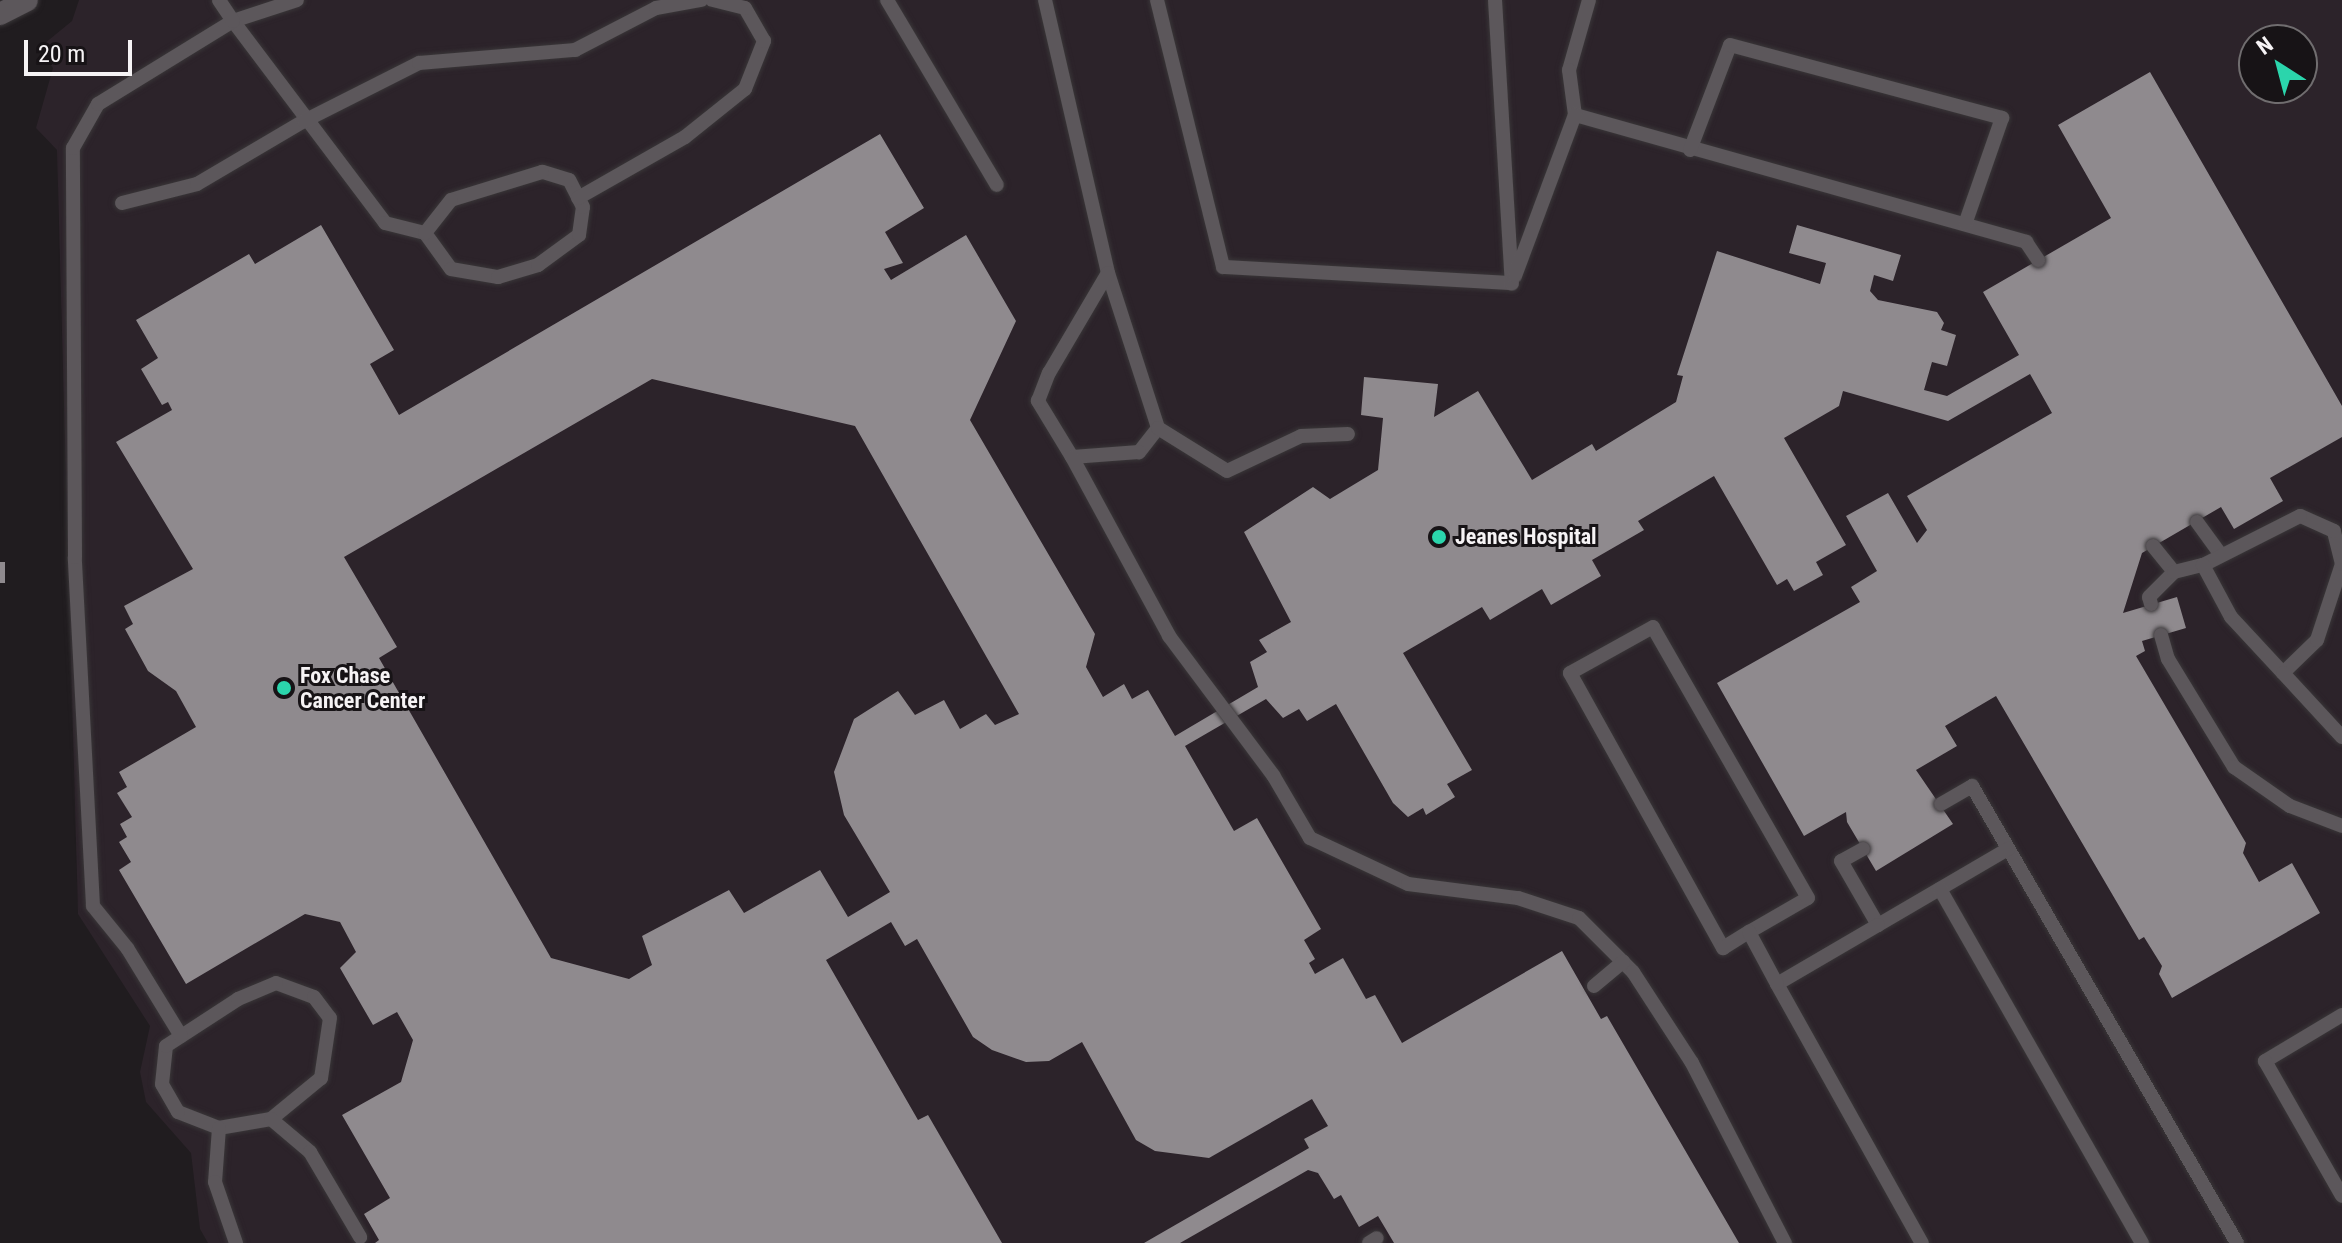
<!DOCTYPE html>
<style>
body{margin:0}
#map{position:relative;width:2342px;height:1243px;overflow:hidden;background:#201c1f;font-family:"Roboto Condensed",sans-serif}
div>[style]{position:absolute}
.built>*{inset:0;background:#2c232a}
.building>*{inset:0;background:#8f8a8e}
.roads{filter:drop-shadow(0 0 2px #393638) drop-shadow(0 0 2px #393638)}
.service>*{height:14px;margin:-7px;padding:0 7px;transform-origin:7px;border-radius:7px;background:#5c575b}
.minor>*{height:22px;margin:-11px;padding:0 11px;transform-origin:11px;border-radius:11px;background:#5c575b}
.dots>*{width:22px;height:22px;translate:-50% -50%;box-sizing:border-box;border:4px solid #171316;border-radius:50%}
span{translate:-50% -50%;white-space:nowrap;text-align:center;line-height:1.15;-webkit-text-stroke:6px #171316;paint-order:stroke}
.poi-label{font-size:22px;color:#f6f3f5;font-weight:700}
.left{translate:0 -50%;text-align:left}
.north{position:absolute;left:2238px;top:24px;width:80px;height:80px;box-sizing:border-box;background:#171316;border:2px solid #706d6f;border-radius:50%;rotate:324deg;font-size:22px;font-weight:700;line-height:32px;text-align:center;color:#f6f3f5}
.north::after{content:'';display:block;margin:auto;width:28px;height:36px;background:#2bd5ac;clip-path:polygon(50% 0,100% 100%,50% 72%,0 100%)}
.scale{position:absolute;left:24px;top:40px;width:108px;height:36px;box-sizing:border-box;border:4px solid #f6f3f5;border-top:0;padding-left:10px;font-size:24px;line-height:28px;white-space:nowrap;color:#f6f3f5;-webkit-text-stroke:6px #171316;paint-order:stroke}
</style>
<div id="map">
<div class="built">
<div style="clip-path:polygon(evenodd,79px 0,2342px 0,2342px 1243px,208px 1243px,200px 1229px,191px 1153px,146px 1102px,140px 1072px,150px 1026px,78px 914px,57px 150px,36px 128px,53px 68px,39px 48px,72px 21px,79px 0,2254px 40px,2302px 40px,2302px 88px,2254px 88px,2254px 40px)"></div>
</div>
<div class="building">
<div style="clip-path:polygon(evenodd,2150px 72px,2342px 406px,2342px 437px,2270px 478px,2283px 501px,2234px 529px,2221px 507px,2142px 553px,2123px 613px,2177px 597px,2186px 628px,2142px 641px,2145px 651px,2136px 656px,2246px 843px,2243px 853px,2259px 882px,2292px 863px,2320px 913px,2172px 998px,2159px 974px,2162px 966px,2144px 937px,2139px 940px,1996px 696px,1945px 726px,1957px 746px,1916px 770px,1953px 824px,1876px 871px,1847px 822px,1846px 812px,1804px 836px,1717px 683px,1860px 602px,1851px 587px,1877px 571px,1846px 516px,1888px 493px,1917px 543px,1927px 530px,1907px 496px,2052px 413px,2030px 374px,1948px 421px,1843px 391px,1839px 406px,1784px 438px,1846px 545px,1816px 562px,1823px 575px,1794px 591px,1787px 579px,1777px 585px,1714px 476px,1638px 521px,1644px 530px,1592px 560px,1601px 576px,1551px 605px,1542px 589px,1490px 620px,1482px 607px,1403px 653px,1472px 770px,1447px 784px,1455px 797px,1426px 815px,1423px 808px,1408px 817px,1393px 803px,1336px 704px,1307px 721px,1299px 709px,1283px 718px,1266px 699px,1185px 746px,1234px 831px,1257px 818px,1321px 929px,1304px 940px,1315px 959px,1309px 963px,1315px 974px,1343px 958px,1366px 999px,1375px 995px,1402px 1043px,1562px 951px,1601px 1019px,1607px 1016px,1739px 1243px,1394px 1243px,1378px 1216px,1359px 1227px,1341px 1195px,1334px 1199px,1318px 1173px,1308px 1170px,1180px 1243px,1144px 1243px,1309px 1148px,1304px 1139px,1328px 1126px,1312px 1099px,1209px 1158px,1155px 1151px,1136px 1140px,1082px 1042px,1049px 1061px,1026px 1062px,992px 1050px,973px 1037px,917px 939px,905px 946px,891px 922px,826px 960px,918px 1120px,928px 1115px,1002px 1243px,375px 1243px,379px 1240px,364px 1214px,390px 1198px,342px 1115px,401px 1082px,413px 1040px,397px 1012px,373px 1025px,340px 968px,356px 952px,340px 922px,305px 914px,186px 984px,119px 870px,131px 862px,119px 842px,127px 837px,120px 824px,132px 817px,117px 793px,127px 787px,119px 772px,196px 727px,176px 691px,148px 671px,125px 629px,133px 624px,124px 606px,193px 569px,116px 442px,172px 410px,168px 402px,162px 405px,141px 369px,158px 358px,136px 320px,249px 254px,255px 264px,321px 225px,394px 350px,370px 364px,399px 415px,880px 134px,924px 208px,885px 232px,903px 263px,884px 269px,891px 280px,966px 235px,1016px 321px,970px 420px,1095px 634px,1086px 667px,1103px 697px,1124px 684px,1132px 699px,1148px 690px,1175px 736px,1258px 687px,1250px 662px,1267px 652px,1259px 640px,1291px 622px,1244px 532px,1313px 487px,1330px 499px,1378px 470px,1383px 418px,1361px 415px,1364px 377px,1438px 384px,1434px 417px,1478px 391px,1532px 480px,1592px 444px,1596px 451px,1676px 402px,1683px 376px,1677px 375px,1717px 251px,1820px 284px,1826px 263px,1789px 253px,1797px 225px,1901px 255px,1893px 281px,1874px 275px,1870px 291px,1878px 300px,1937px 312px,1944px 323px,1941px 330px,1956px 335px,1947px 366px,1932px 362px,1924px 390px,1947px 396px,2019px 355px,1983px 292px,2111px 218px,2058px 125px,2150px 72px,652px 379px,855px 426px,1019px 714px,995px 725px,986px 714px,960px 729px,944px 700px,915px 715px,898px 691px,854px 719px,834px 772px,844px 815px,890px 892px,848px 917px,820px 870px,744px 913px,729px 890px,642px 936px,652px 965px,629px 979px,551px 958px,379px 658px,397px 647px,344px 557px,652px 379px)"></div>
<div style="clip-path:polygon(0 562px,5px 562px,5px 583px,0 583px)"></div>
</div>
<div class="roads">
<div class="service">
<div style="left:297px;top:0;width:67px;rotate:161.8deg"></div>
<div style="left:233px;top:21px;width:253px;rotate:53deg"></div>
<div style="left:385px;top:223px;width:41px;rotate:14deg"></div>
<div style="left:425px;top:233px;width:44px;rotate:54.2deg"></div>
<div style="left:451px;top:269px;width:48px;rotate:9.7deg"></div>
<div style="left:498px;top:277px;width:42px;rotate:-16.7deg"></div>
<div style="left:538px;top:265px;width:51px;rotate:-36.2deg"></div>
<div style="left:579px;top:235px;width:28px;rotate:-82deg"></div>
<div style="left:583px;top:207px;width:30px;rotate:-117deg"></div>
<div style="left:569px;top:180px;width:28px;rotate:-163deg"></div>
<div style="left:542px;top:172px;width:95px;rotate:162.9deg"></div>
<div style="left:451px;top:200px;width:42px;rotate:128.2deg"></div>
<div style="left:887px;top:0;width:215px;rotate:59.3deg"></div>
<div style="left:1045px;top:0;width:280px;rotate:77deg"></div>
<div style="left:1108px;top:273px;width:163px;rotate:72.1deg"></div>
<div style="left:1158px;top:428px;width:31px;rotate:128deg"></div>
<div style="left:1139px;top:452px;width:67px;rotate:175.7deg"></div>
<div style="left:1072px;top:457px;width:66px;rotate:-121.3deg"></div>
<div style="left:1038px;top:401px;width:30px;rotate:-69deg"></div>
<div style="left:1049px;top:373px;width:116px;rotate:-59.5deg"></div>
<div style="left:1157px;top:0;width:275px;rotate:76.1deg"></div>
<div style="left:1223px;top:267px;width:289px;rotate:3.2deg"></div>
<div style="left:1495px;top:0;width:284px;rotate:86.6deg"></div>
<div style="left:1589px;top:0;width:73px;rotate:105.9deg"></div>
<div style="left:1569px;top:70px;width:45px;rotate:82.4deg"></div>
<div style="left:1575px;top:115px;width:469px;rotate:15.7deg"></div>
<div style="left:2026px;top:242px;width:22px;rotate:56deg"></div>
<div style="left:1690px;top:150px;width:112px;rotate:-69.1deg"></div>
<div style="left:1730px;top:45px;width:282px;rotate:15deg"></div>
<div style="left:2002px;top:118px;width:112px;rotate:109.2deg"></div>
<div style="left:578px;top:198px;width:123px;rotate:-29.7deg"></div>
<div style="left:685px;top:137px;width:77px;rotate:-38.7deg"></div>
<div style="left:745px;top:89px;width:52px;rotate:-68.4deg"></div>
<div style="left:764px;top:41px;width:38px;rotate:-120deg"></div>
<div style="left:745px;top:8px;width:34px;rotate:-166deg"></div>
<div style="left:122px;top:203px;width:77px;rotate:-14.2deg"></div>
<div style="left:197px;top:184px;width:124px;rotate:-30.5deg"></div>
<div style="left:304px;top:121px;width:129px;rotate:-26.8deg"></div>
<div style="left:419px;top:63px;width:157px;rotate:-4.8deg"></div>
<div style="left:575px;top:50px;width:91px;rotate:-27.4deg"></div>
<div style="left:656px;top:8px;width:46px;rotate:-10.1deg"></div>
<div style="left:1515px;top:276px;width:172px;rotate:-69.6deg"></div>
<div style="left:1158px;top:428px;width:81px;rotate:31.9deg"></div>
<div style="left:1227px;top:471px;width:82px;rotate:-25.3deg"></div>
<div style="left:1301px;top:436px;width:47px;rotate:-2.4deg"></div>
<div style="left:1072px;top:457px;width:204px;rotate:61.5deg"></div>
<div style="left:1169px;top:636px;width:174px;rotate:53.2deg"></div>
<div style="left:1273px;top:775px;width:73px;rotate:59.6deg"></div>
<div style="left:1310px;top:838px;width:108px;rotate:25.1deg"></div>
<div style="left:1408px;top:884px;width:111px;rotate:7.3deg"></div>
<div style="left:1518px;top:898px;width:64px;rotate:18.2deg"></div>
<div style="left:1579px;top:918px;width:76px;rotate:45deg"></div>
<div style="left:1633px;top:972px;width:108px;rotate:57deg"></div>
<div style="left:1692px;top:1063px;width:203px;rotate:62.7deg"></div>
<div style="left:2197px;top:522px;width:41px;rotate:54deg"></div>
<div style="left:2153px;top:546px;width:33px;rotate:51deg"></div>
<div style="left:2151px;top:604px;width:7px;rotate:-106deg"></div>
<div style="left:2149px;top:597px;width:35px;rotate:-45deg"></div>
<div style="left:2174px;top:572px;width:30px;rotate:-14deg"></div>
<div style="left:2161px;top:635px;width:25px;rotate:74deg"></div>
<div style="left:2168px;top:659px;width:127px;rotate:58.6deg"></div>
<div style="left:2234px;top:767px;width:68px;rotate:34.9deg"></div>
<div style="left:2290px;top:806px;width:56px;rotate:21deg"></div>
<div style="left:2283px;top:673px;width:47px;rotate:-44.1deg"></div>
<div style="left:2317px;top:640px;width:80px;rotate:-71.8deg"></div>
<div style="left:2342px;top:564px;width:34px;rotate:-104deg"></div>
<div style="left:2334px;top:531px;width:37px;rotate:-156deg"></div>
<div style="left:2300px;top:516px;width:109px;rotate:153.2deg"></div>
<div style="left:2203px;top:565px;width:59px;rotate:61.7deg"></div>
<div style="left:2231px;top:617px;width:76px;rotate:47.1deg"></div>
<div style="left:2283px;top:673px;width:87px;rotate:47.3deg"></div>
<div style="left:1941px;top:804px;width:36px;rotate:-30deg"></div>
<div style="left:1972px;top:786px;width:528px;rotate:59.89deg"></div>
<div style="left:1863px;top:849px;width:25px;rotate:151deg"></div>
<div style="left:1841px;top:861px;width:74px;rotate:60deg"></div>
<div style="left:1878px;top:925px;width:151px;rotate:-30.3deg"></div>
<div style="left:1940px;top:889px;width:408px;rotate:60.3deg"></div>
<div style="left:1878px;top:925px;width:117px;rotate:149.7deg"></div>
<div style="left:1777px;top:984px;width:297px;rotate:60.8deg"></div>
<div style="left:1749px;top:932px;width:68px;rotate:-30deg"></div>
<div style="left:1808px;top:898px;width:312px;rotate:-119.8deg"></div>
<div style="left:1653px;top:627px;width:95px;rotate:151deg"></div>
<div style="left:1570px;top:673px;width:315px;rotate:60.9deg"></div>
<div style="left:1723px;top:948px;width:31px;rotate:-32deg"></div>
<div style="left:1749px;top:932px;width:59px;rotate:61.7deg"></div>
<div style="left:276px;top:983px;width:40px;rotate:20.2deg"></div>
<div style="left:314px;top:997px;width:26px;rotate:53deg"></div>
<div style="left:330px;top:1018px;width:61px;rotate:98.5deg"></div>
<div style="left:321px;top:1078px;width:65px;rotate:140.6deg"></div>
<div style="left:271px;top:1119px;width:53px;rotate:170.2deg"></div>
<div style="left:219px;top:1128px;width:44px;rotate:-158.7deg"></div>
<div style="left:178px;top:1112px;width:32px;rotate:-120deg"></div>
<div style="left:162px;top:1084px;width:38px;rotate:-84deg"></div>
<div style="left:166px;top:1046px;width:86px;rotate:-33.1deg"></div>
<div style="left:238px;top:999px;width:41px;rotate:-22.8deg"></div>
<div style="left:1594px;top:986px;width:38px;rotate:-40deg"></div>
<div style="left:2342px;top:1015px;width:90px;rotate:149.1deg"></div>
<div style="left:2265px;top:1061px;width:155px;rotate:60.3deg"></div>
<div style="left:181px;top:1036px;width:103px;rotate:-121.5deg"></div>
<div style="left:127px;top:948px;width:54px;rotate:-129deg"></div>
<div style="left:93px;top:906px;width:349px;rotate:-93deg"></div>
<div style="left:75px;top:557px;width:409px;rotate:-90.3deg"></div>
<div style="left:73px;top:148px;width:51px;rotate:-60.4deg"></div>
<div style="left:98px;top:104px;width:158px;rotate:-31.6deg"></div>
<div style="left:233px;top:21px;width:25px;rotate:-124deg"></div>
<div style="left:271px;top:1119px;width:51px;rotate:40.2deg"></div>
<div style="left:310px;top:1152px;width:99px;rotate:59.5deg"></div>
<div style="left:219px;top:1128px;width:54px;rotate:94.2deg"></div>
<div style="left:215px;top:1182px;width:65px;rotate:71deg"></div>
<div style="left:1369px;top:1243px;width:9px;rotate:-32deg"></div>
</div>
<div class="minor">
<div style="left:0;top:14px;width:30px;rotate:-27deg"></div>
</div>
</div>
<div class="dots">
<div style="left:1439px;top:537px;background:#2bd5ac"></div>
<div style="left:284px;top:688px;background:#2bd5ac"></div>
</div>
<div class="poi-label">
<span class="left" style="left:1455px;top:537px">Jeanes Hospital</span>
<span class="left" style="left:300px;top:688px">Fox Chase<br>Cancer Center</span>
</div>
<div class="north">N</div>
<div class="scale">20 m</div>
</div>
